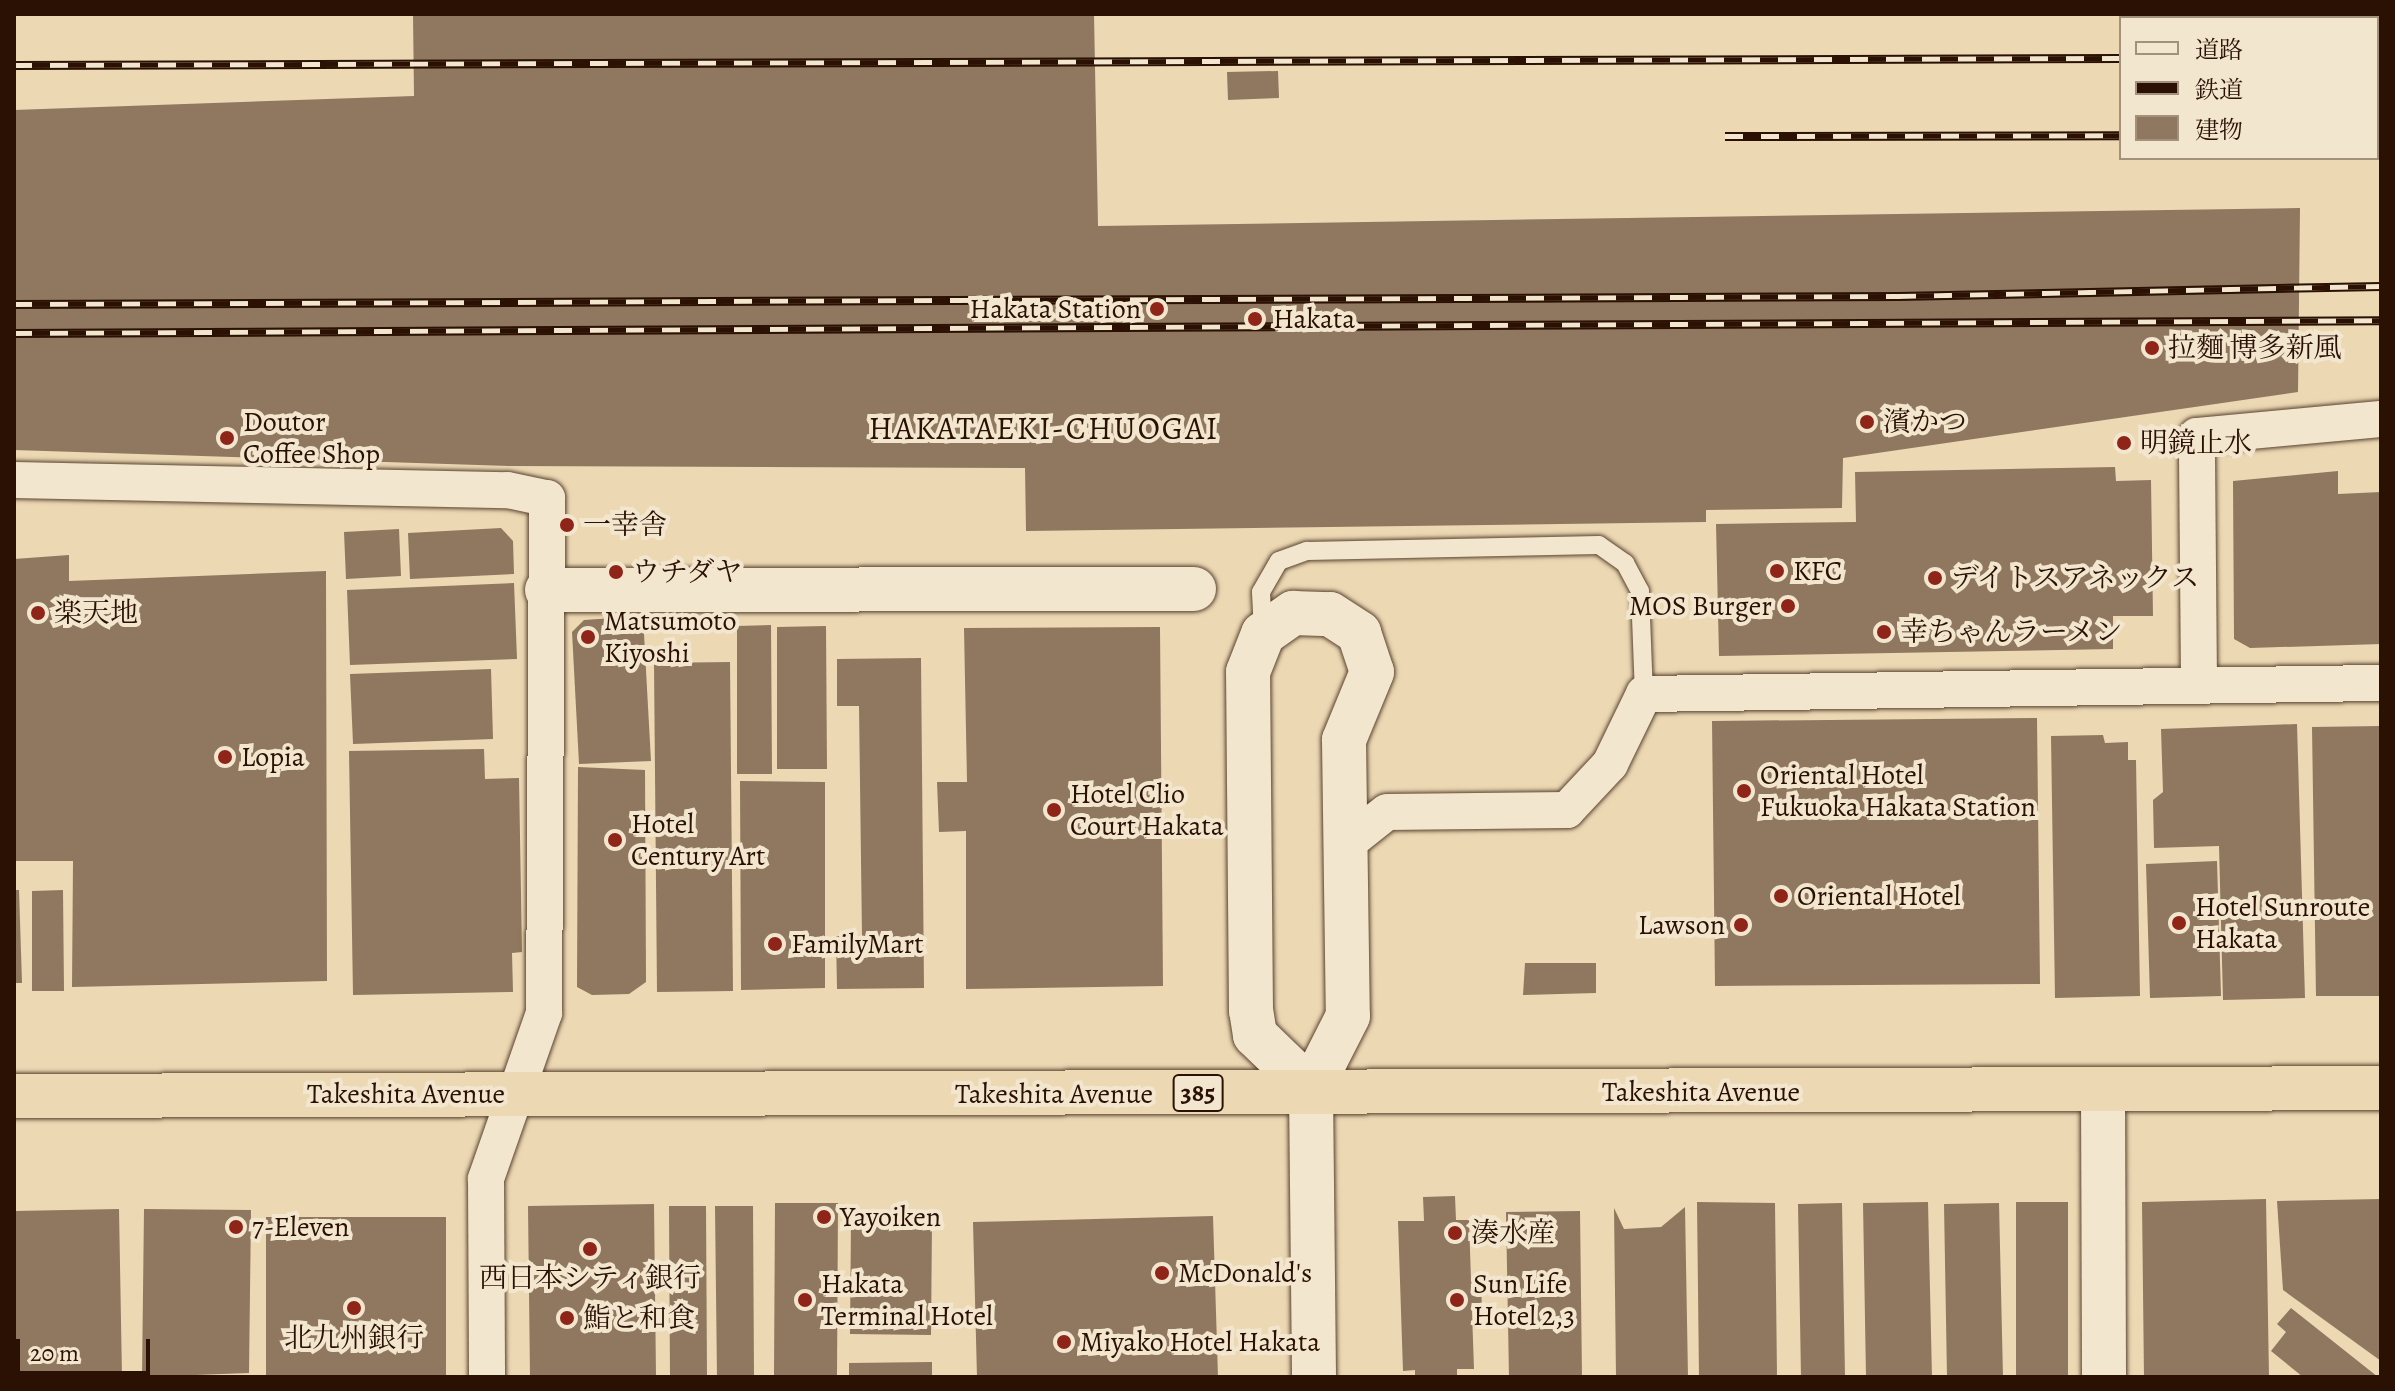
<!DOCTYPE html>
<meta charset="utf-8">
<style>
body{margin:0}
#map{position:relative;width:2395px;height:1391px;overflow:hidden;background:#ecd8b3;font-family:Alegreya,"Noto Serif JP",serif}
div>[style]{position:absolute}
.building>*{inset:0;background:#8f785f}
.roads{filter:drop-shadow(0 0 2px #5a4330) drop-shadow(0 0 2px #5a4330)}
.service>*{height:18px;margin:-9px;padding:0 9px;transform-origin:9px;border-radius:9px;background:#f3e6ce}
.minor>*{height:36px;margin:-18px;padding:0 18px;transform-origin:18px;border-radius:18px;background:#f3e6ce}
.tertiary>*{height:44px;margin:-22px;padding:0 22px;transform-origin:22px;border-radius:22px;background:#f3e6ce}
.trunk>*{height:44px;margin:-22px;padding:0 22px;transform-origin:22px;border-radius:22px;background:#ecd8b3}
.rail>*{height:9px;margin-top:-4.5px;transform-origin:0;background:repeating-linear-gradient(90deg,#f3e6ce 0 18px,#2a1104 0 36px);box-sizing:border-box;border-block:2px solid #2a1104}
.dots>*{width:22px;height:22px;translate:-50% -50%;box-sizing:border-box;border:4px solid #f3e6ce;border-radius:50%}
span{translate:-50% -50%;white-space:nowrap;text-align:center;line-height:1.15;-webkit-text-stroke:8px #f3e6ce;paint-order:stroke}
.shield-label span{padding:2px 6px;background:#f3e6ce;border:2px solid;border-radius:6px;-webkit-text-stroke-width:0}
.shield-label{font-size:26px;color:#2a1104;font-weight:700}
.poi-label{font-size:28px;color:#2a1104}
.right{translate:-100% -50%;text-align:right}
.left{translate:0 -50%;text-align:left}
.street-label{font-size:28px;color:#2a1104}
.quarter-label{font-size:32px;color:#2a1104;letter-spacing:2px}
.frame{position:absolute;inset:0;border:16px solid #2a1104;pointer-events:none}
.legend{position:absolute;left:2119px;top:16px;width:260px;height:144px;box-sizing:border-box;background:#f3e6ce;border:2px solid #a3917d;margin:0;padding:10px 14px;list-style:none;font-size:24px;color:#2a1104}
.legend li{display:flex;align-items:center;gap:16px;height:40px}
.legend b{width:40px;border:2px solid #a3917d}
.scale{position:absolute;left:16px;top:1339px;width:134px;height:36px;box-sizing:border-box;border:4px solid #2a1104;border-top:0;padding-left:10px;font-size:24px;line-height:28px;white-space:nowrap;color:#2a1104;-webkit-text-stroke:6px #f3e6ce;paint-order:stroke}
</style>
<div id="map">
<div class="building">
<div style="clip-path:polygon(413px 14px,1094px 14px,1098px 226px,2300px 208px,2298px 392px,1843px 458px,1842px 508px,1706px 510px,1706px 522px,1026px 531px,1025px 468px,509px 466px,14px 450px,14px 110px,414px 96px)"></div>
<div style="clip-path:polygon(1278px 71px,1279px 98px,1228px 100px,1227px 72px)"></div>
<div style="clip-path:polygon(2115px 467px,2116px 481px,2151px 480px,2153px 616px,2113px 616px,2113px 649px,1719px 656px,1716px 524px,1856px 522px,1855px 472px)"></div>
<div style="clip-path:polygon(2338px 471px,2338px 494px,2381px 492px,2381px 644px,2250px 648px,2234px 639px,2233px 481px)"></div>
<div style="clip-path:polygon(501px 528px,513px 541px,514px 574px,410px 579px,408px 533px)"></div>
<div style="clip-path:polygon(399px 529px,401px 576px,346px 579px,344px 532px)"></div>
<div style="clip-path:polygon(69px 555px,69px 581px,326px 571px,327px 981px,72px 987px,73px 861px,14px 861px,14px 559px)"></div>
<div style="clip-path:polygon(514px 583px,517px 659px,350px 665px,347px 590px)"></div>
<div style="clip-path:polygon(643px 616px,651px 761px,579px 764px,572px 632px,584px 620px)"></div>
<div style="clip-path:polygon(771px 625px,772px 774px,737px 774px,737px 626px)"></div>
<div style="clip-path:polygon(826px 626px,827px 769px,777px 769px,777px 627px)"></div>
<div style="clip-path:polygon(1160px 627px,1163px 986px,966px 989px,966px 831px,939px 832px,937px 782px,967px 782px,964px 628px)"></div>
<div style="clip-path:polygon(921px 658px,924px 988px,837px 989px,836px 936px,862px 936px,859px 706px,837px 706px,837px 659px)"></div>
<div style="clip-path:polygon(730px 662px,733px 991px,657px 992px,654px 663px)"></div>
<div style="clip-path:polygon(491px 669px,493px 739px,353px 744px,350px 674px)"></div>
<div style="clip-path:polygon(2037px 718px,2040px 984px,1715px 986px,1712px 721px)"></div>
<div style="clip-path:polygon(2297px 724px,2305px 998px,2223px 1000px,2219px 846px,2154px 848px,2153px 800px,2163px 792px,2161px 729px)"></div>
<div style="clip-path:polygon(2381px 726px,2381px 996px,2316px 996px,2312px 727px)"></div>
<div style="clip-path:polygon(2103px 735px,2105px 743px,2128px 742px,2128px 760px,2136px 760px,2140px 996px,2055px 998px,2051px 736px)"></div>
<div style="clip-path:polygon(484px 749px,485px 779px,519px 778px,522px 952px,512px 953px,513px 992px,353px 995px,349px 751px)"></div>
<div style="clip-path:polygon(578px 767px,645px 770px,646px 982px,629px 994px,592px 995px,577px 987px)"></div>
<div style="clip-path:polygon(740px 781px,825px 782px,825px 988px,741px 990px)"></div>
<div style="clip-path:polygon(2217px 861px,2221px 996px,2150px 998px,2146px 864px)"></div>
<div style="clip-path:polygon(14px 890px,19px 890px,22px 983px,14px 983px)"></div>
<div style="clip-path:polygon(63px 890px,64px 991px,32px 991px,32px 891px)"></div>
<div style="clip-path:polygon(1525px 963px,1596px 963px,1596px 993px,1523px 995px)"></div>
<div style="clip-path:polygon(1455px 1196px,1456px 1220px,1469px 1220px,1471px 1280px,1481px 1280px,1482px 1311px,1472px 1312px,1474px 1369px,1457px 1369px,1457px 1377px,1415px 1377px,1415px 1370px,1403px 1371px,1398px 1221px,1424px 1221px,1423px 1197px)"></div>
<div style="clip-path:polygon(2266px 1199px,2269px 1377px,2144px 1377px,2142px 1202px)"></div>
<div style="clip-path:polygon(2381px 1199px,2381px 1361px,2283px 1290px,2277px 1201px)"></div>
<div style="clip-path:polygon(1697px 1202px,1775px 1203px,1777px 1377px,1699px 1377px)"></div>
<div style="clip-path:polygon(1928px 1202px,1932px 1377px,1866px 1377px,1863px 1203px)"></div>
<div style="clip-path:polygon(2016px 1202px,2068px 1202px,2068px 1377px,2016px 1377px)"></div>
<div style="clip-path:polygon(775px 1203px,838px 1203px,837px 1377px,774px 1377px)"></div>
<div style="clip-path:polygon(1842px 1203px,1845px 1377px,1801px 1377px,1798px 1204px)"></div>
<div style="clip-path:polygon(1999px 1203px,2003px 1377px,1947px 1377px,1944px 1204px)"></div>
<div style="clip-path:polygon(654px 1204px,656px 1377px,530px 1377px,528px 1206px)"></div>
<div style="clip-path:polygon(669px 1206px,706px 1206px,707px 1377px,670px 1377px)"></div>
<div style="clip-path:polygon(715px 1206px,753px 1206px,754px 1377px,717px 1377px)"></div>
<div style="clip-path:polygon(1685px 1207px,1688px 1377px,1616px 1377px,1614px 1208px,1624px 1229px,1661px 1227px)"></div>
<div style="clip-path:polygon(119px 1209px,122px 1377px,14px 1377px,14px 1211px)"></div>
<div style="clip-path:polygon(144px 1209px,251px 1210px,249px 1373px,142px 1377px)"></div>
<div style="clip-path:polygon(1580px 1211px,1582px 1377px,1509px 1377px,1506px 1212px)"></div>
<div style="clip-path:polygon(1213px 1216px,1218px 1377px,977px 1377px,973px 1222px)"></div>
<div style="clip-path:polygon(266px 1217px,446px 1217px,446px 1377px,266px 1377px)"></div>
<div style="clip-path:polygon(851px 1221px,932px 1221px,931px 1335px,850px 1334px)"></div>
<div style="clip-path:polygon(2291px 1308px,2378px 1377px,2303px 1377px,2271px 1351px,2286px 1332px,2277px 1324px)"></div>
<div style="clip-path:polygon(932px 1362px,932px 1377px,849px 1377px,849px 1363px)"></div>
</div>
<div class="roads">
<div class="service">
<div style="left:1263px;top:631px;width:39px;rotate:-93deg"></div>
<div style="left:1261px;top:592px;width:36px;rotate:-60deg"></div>
<div style="left:1279px;top:561px;width:30px;rotate:-20deg"></div>
<div style="left:1307px;top:551px;width:292px;rotate:-1.2deg"></div>
<div style="left:1599px;top:545px;width:32px;rotate:35deg"></div>
<div style="left:1625px;top:563px;width:32px;rotate:62deg"></div>
<div style="left:1640px;top:591px;width:103px;rotate:87.8deg"></div>
</div>
<div class="minor">
<div style="left:14px;top:480px;width:494px;rotate:1.2deg"></div>
<div style="left:508px;top:490px;width:40px;rotate:12deg"></div>
<div style="left:547px;top:498px;width:515px;rotate:90.33deg"></div>
<div style="left:544px;top:1013px;width:176px;rotate:109.3deg"></div>
<div style="left:486px;top:1179px;width:198px;rotate:89.7deg"></div>
<div style="left:2199px;top:683px;width:247px;rotate:-90.5deg"></div>
<div style="left:2197px;top:436px;width:185px;rotate:-5.3deg"></div>
<div style="left:1345px;top:845px;width:53px;rotate:-38.2deg"></div>
<div style="left:1387px;top:812px;width:180px;rotate:-0.6deg"></div>
<div style="left:1567px;top:810px;width:63px;rotate:-46.9deg"></div>
<div style="left:1610px;top:764px;width:78px;rotate:-64.1deg"></div>
<div style="left:1644px;top:694px;width:737px;rotate:-0.86deg"></div>
</div>
<div class="tertiary">
<div style="left:547px;top:590px;width:647px;rotate:-0.09deg"></div>
<div style="left:1311px;top:1089px;width:78px;rotate:-136deg"></div>
<div style="left:1255px;top:1035px;width:24px;rotate:-99deg"></div>
<div style="left:1251px;top:1011px;width:339px;rotate:-90.5deg"></div>
<div style="left:1248px;top:672px;width:41px;rotate:-68.5deg"></div>
<div style="left:1263px;top:634px;width:37px;rotate:-35deg"></div>
<div style="left:1293px;top:613px;width:37px;rotate:2deg"></div>
<div style="left:1330px;top:614px;width:35px;rotate:33deg"></div>
<div style="left:1359px;top:633px;width:41px;rotate:71.6deg"></div>
<div style="left:1372px;top:672px;width:74px;rotate:112.4deg"></div>
<div style="left:1344px;top:740px;width:276px;rotate:89.2deg"></div>
<div style="left:1348px;top:1016px;width:82px;rotate:116.9deg"></div>
<div style="left:1311px;top:1089px;width:288px;rotate:89.4deg"></div>
<div style="left:2103px;top:1089px;width:288px;rotate:89.8deg"></div>
</div>
<div class="trunk">
<div style="left:14px;top:1096px;width:2367px;rotate:-0.19deg"></div>
</div>
</div>
<div class="rail">
<div style="left:2377px;top:57px;width:4px"></div>
<div style="left:14px;top:65px;width:2107px;rotate:-0.19deg"></div>
<div style="left:2377px;top:132px;width:4px"></div>
<div style="left:1725px;top:136px;width:396px;rotate:-0.1deg"></div>
<div style="left:14px;top:304px;width:1884px;rotate:-0.24deg"></div>
<div style="left:1898px;top:296px;width:483px;rotate:-1.2deg"></div>
<div style="left:14px;top:333px;width:2367px;rotate:-0.31deg"></div>
</div>
<div class="dots">
<div style="left:1157px;top:309px;background:#8f2418"></div>
<div style="left:1255px;top:319px;background:#8f2418"></div>
<div style="left:2152px;top:348px;background:#8f2418"></div>
<div style="left:1867px;top:422px;background:#8f2418"></div>
<div style="left:227px;top:438px;background:#8f2418"></div>
<div style="left:2124px;top:443px;background:#8f2418"></div>
<div style="left:567px;top:525px;background:#8f2418"></div>
<div style="left:1777px;top:571px;background:#8f2418"></div>
<div style="left:616px;top:572px;background:#8f2418"></div>
<div style="left:1935px;top:578px;background:#8f2418"></div>
<div style="left:1788px;top:606px;background:#8f2418"></div>
<div style="left:38px;top:613px;background:#8f2418"></div>
<div style="left:1884px;top:632px;background:#8f2418"></div>
<div style="left:588px;top:637px;background:#8f2418"></div>
<div style="left:225px;top:757px;background:#8f2418"></div>
<div style="left:1744px;top:791px;background:#8f2418"></div>
<div style="left:1054px;top:810px;background:#8f2418"></div>
<div style="left:615px;top:840px;background:#8f2418"></div>
<div style="left:1781px;top:896px;background:#8f2418"></div>
<div style="left:2179px;top:923px;background:#8f2418"></div>
<div style="left:1741px;top:925px;background:#8f2418"></div>
<div style="left:775px;top:944px;background:#8f2418"></div>
<div style="left:824px;top:1217px;background:#8f2418"></div>
<div style="left:236px;top:1227px;background:#8f2418"></div>
<div style="left:1455px;top:1233px;background:#8f2418"></div>
<div style="left:590px;top:1249px;background:#8f2418"></div>
<div style="left:1162px;top:1273px;background:#8f2418"></div>
<div style="left:805px;top:1300px;background:#8f2418"></div>
<div style="left:1457px;top:1300px;background:#8f2418"></div>
<div style="left:354px;top:1308px;background:#8f2418"></div>
<div style="left:567px;top:1318px;background:#8f2418"></div>
<div style="left:1064px;top:1342px;background:#8f2418"></div>
</div>
<div class="shield-label">
<span style="left:1198px;top:1093px">385</span>
</div>
<div class="poi-label">
<span class="right" style="left:1141px;top:309px">Hakata Station</span>
<span class="left" style="left:1273px;top:319px">Hakata</span>
<span class="left" style="left:2168px;top:348px">拉麵 博多新風</span>
<span class="left" style="left:243px;top:438px">Doutor<br>Coffee Shop</span>
<span class="left" style="left:1883px;top:422px">濱かつ</span>
<span class="left" style="left:2140px;top:443px">明鏡止水</span>
<span class="left" style="left:583px;top:525px">一幸舎</span>
<span class="left" style="left:1793px;top:571px">KFC</span>
<span class="left" style="left:632px;top:572px">ウチダヤ</span>
<span class="left" style="left:1951px;top:578px">デイトスアネックス</span>
<span class="right" style="left:1772px;top:606px">MOS Burger</span>
<span class="left" style="left:54px;top:613px">楽天地</span>
<span class="left" style="left:604px;top:637px">Matsumoto<br>Kiyoshi</span>
<span class="left" style="left:1900px;top:632px">幸ちゃんラーメン</span>
<span class="left" style="left:241px;top:757px">Lopia</span>
<span class="left" style="left:1760px;top:791px">Oriental Hotel<br>Fukuoka Hakata Station</span>
<span class="left" style="left:1070px;top:810px">Hotel Clio<br>Court Hakata</span>
<span class="left" style="left:631px;top:840px">Hotel<br>Century Art</span>
<span class="left" style="left:1797px;top:896px">Oriental Hotel</span>
<span class="left" style="left:2195px;top:923px">Hotel Sunroute<br>Hakata</span>
<span class="right" style="left:1725px;top:925px">Lawson</span>
<span class="left" style="left:791px;top:944px">FamilyMart</span>
<span class="left" style="left:840px;top:1217px">Yayoiken</span>
<span class="left" style="left:252px;top:1227px">7-Eleven</span>
<span class="left" style="left:1471px;top:1233px">湊水産</span>
<span class="left" style="left:1178px;top:1273px">McDonald's</span>
<span style="left:590px;top:1278px">西日本シティ銀行</span>
<span class="left" style="left:821px;top:1300px">Hakata<br>Terminal Hotel</span>
<span class="left" style="left:1473px;top:1300px">Sun Life<br>Hotel 2,3</span>
<span class="left" style="left:583px;top:1318px">鮨と和食</span>
<span style="left:354px;top:1338px">北九州銀行</span>
<span class="left" style="left:1080px;top:1342px">Miyako Hotel Hakata</span>
</div>
<div class="street-label">
<span style="left:1701px;top:1092px">Takeshita Avenue</span>
<span style="left:406px;top:1094px">Takeshita Avenue</span>
<span style="left:1054px;top:1094px">Takeshita Avenue</span>
</div>
<div class="quarter-label">
<span style="left:1044px;top:428px">HAKATAEKI-CHUOGAI</span>
</div>
<div class="frame"></div>
<ul class="legend">
<li><b style="height:10px;background:#f3e6ce"></b>道路</li>
<li><b style="height:10px;background:#2a1104"></b>鉄道</li>
<li><b style="height:22px;background:#8f785f"></b>建物</li>
</ul>
<div class="scale">20 m</div>
</div>
